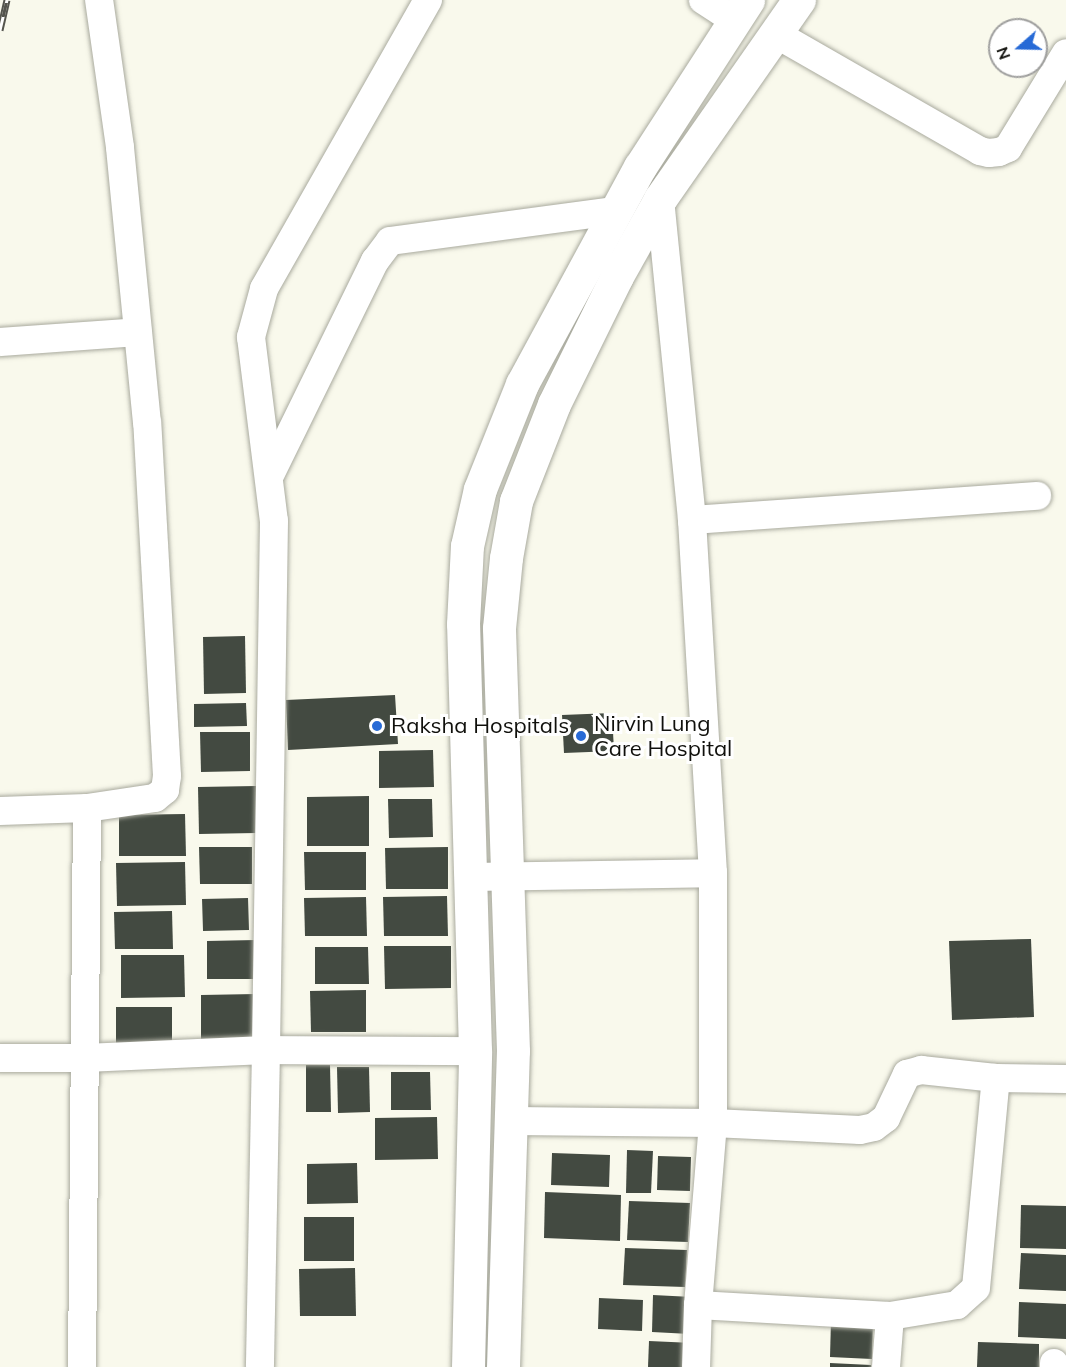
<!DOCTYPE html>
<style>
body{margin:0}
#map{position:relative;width:1066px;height:1367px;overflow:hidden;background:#f9f9ec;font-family:Mulish,sans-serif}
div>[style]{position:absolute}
.building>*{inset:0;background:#434a41}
.roads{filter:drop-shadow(0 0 2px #a9aa9e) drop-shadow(0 0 2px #a9aa9e)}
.minor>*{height:28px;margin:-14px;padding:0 14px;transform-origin:14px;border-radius:14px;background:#fff}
.major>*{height:33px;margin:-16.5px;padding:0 16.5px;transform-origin:16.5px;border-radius:16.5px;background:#fff}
.rail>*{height:7px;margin-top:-3.5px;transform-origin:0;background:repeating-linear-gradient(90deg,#fff 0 14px,#55554e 0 28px);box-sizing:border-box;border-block:2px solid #55554e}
.dots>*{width:16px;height:16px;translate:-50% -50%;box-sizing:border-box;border:3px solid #fff;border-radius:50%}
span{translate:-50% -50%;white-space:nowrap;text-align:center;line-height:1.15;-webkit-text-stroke:6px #fff;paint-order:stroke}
.poi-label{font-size:22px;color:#10100c}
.left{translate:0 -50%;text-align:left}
.north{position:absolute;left:988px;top:18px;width:60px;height:60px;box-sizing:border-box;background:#fff;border:2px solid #9f9f9e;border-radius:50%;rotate:250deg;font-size:16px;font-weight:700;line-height:24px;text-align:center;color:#10100c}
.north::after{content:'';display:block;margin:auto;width:21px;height:27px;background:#276ad6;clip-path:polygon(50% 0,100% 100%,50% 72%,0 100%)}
</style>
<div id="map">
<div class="building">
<div style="clip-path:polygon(245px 636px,246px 693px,204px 694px,203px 637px)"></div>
<div style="clip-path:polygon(395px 695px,398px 744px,288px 750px,286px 700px)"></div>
<div style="clip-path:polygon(246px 703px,247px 726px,194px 727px,194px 704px)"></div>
<div style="clip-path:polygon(612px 713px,614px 751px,564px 753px,562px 715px)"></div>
<div style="clip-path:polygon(200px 732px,250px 732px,250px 771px,201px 772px)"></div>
<div style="clip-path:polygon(433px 750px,434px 787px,379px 788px,379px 751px)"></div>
<div style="clip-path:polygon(256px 786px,257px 833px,199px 834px,198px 787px)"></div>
<div style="clip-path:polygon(369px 796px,369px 846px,307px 846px,307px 797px)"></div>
<div style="clip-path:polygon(388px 799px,432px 799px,433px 837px,389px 838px)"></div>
<div style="clip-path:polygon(185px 814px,186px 856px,119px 856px,119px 815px)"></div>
<div style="clip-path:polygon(199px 847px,252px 847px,252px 884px,200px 884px)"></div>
<div style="clip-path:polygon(448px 847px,448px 889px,386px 889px,385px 848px)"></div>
<div style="clip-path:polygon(304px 852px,366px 852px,366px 890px,305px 890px)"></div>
<div style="clip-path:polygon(185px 862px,186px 905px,117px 906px,116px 863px)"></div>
<div style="clip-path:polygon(447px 896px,448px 936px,384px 936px,383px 897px)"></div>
<div style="clip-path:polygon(366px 897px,367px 936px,305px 936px,304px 898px)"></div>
<div style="clip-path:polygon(248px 898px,249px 930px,203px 931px,202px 899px)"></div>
<div style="clip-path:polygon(172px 911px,173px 949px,115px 949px,114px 912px)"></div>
<div style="clip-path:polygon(1031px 939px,1034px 1017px,952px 1020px,949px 941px)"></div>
<div style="clip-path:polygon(258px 940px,259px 979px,207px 979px,207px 941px)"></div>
<div style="clip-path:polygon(384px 946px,451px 946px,451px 988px,385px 989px)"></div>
<div style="clip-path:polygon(315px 947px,368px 947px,369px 984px,315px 984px)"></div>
<div style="clip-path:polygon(121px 955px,184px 955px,185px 997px,121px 998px)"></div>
<div style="clip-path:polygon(366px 990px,366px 1032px,311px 1032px,310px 991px)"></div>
<div style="clip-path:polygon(257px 994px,257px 1039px,201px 1039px,201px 995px)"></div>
<div style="clip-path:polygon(116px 1007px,172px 1007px,172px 1044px,116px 1044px)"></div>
<div style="clip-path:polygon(306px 1065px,330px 1065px,331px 1112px,306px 1112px)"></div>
<div style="clip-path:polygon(337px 1067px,369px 1067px,370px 1112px,338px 1113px)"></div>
<div style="clip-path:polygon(391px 1072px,430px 1072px,431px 1110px,391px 1110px)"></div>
<div style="clip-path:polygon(437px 1117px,438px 1159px,375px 1160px,375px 1118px)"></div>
<div style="clip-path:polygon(627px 1150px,653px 1151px,651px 1193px,626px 1193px)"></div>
<div style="clip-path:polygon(552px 1153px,610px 1155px,609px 1187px,551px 1185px)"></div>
<div style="clip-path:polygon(658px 1156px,691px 1157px,690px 1191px,657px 1190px)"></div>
<div style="clip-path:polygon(357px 1163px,358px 1203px,307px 1204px,307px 1164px)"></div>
<div style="clip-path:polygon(545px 1192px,621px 1195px,620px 1241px,544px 1238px)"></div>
<div style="clip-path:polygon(629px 1201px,690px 1203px,688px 1242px,627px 1240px)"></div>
<div style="clip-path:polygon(1021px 1205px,1066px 1206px,1066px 1249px,1020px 1248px)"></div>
<div style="clip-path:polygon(304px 1217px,354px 1217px,354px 1261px,304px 1261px)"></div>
<div style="clip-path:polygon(625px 1248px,687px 1250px,685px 1287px,623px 1285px)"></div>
<div style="clip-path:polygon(1021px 1253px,1066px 1255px,1066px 1291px,1019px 1289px)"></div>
<div style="clip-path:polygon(355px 1268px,356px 1316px,300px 1316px,299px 1269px)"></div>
<div style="clip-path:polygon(653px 1295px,692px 1297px,690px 1334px,652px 1332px)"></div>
<div style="clip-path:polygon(599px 1298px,643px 1300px,642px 1331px,598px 1329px)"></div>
<div style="clip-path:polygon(1019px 1302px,1066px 1304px,1066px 1339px,1018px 1337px)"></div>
<div style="clip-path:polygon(831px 1320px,873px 1322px,872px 1359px,830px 1357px)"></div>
<div style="clip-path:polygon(649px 1341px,693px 1343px,692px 1367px,648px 1367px)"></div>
<div style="clip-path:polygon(978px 1342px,1039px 1344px,1039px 1367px,977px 1367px)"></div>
<div style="clip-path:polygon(830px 1363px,871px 1365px,871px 1367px,830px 1367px)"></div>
</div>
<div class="roads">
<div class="minor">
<div style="left:428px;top:0;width:332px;rotate:119.6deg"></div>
<div style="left:264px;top:289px;width:50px;rotate:105.2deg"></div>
<div style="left:251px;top:337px;width:185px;rotate:82.9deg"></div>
<div style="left:274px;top:521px;width:529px;rotate:90.87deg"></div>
<div style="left:266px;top:1050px;width:209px;rotate:0.3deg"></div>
<div style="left:703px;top:0;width:38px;rotate:33deg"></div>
<div style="left:776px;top:34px;width:235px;rotate:29.8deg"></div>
<div style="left:980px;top:151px;width:9px;rotate:13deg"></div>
<div style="left:989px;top:153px;width:10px;rotate:-6deg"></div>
<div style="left:999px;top:152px;width:10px;rotate:-24deg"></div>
<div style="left:1008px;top:148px;width:111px;rotate:-58.6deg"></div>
<div style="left:660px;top:199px;width:323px;rotate:84.3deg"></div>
<div style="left:692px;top:520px;width:354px;rotate:86.6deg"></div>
<div style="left:713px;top:873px;width:250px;rotate:90deg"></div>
<div style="left:713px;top:1123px;width:183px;rotate:94.7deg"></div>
<div style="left:698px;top:1305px;width:62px;rotate:91.8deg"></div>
<div style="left:0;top:342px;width:138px;rotate:-4.1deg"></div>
<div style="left:269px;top:477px;width:241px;rotate:-63.9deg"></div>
<div style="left:375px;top:261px;width:25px;rotate:-53deg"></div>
<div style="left:390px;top:241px;width:228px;rotate:-7.6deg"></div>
<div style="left:692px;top:520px;width:346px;rotate:-4deg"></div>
<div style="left:87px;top:808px;width:69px;rotate:-8.4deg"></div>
<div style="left:155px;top:798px;width:13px;rotate:-39deg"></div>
<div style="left:165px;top:790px;width:14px;rotate:-82deg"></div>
<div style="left:167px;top:776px;width:354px;rotate:-93.2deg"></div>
<div style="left:147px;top:423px;width:277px;rotate:-95.6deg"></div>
<div style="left:120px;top:147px;width:148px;rotate:-98.1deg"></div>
<div style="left:0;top:811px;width:87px;rotate:-2deg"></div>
<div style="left:87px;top:808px;width:559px;rotate:90.51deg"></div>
<div style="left:470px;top:877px;width:243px;rotate:-0.9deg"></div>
<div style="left:0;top:1058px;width:85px"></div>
<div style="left:85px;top:1058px;width:181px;rotate:-2.5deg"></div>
<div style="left:266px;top:1050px;width:317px;rotate:91.1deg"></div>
<div style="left:512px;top:1121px;width:201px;rotate:0.6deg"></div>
<div style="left:713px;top:1123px;width:147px;rotate:2.7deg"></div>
<div style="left:860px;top:1130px;width:14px;rotate:-12deg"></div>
<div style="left:874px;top:1127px;width:15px;rotate:-37deg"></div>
<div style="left:886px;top:1118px;width:49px;rotate:-64.5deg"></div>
<div style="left:907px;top:1074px;width:15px;rotate:-16deg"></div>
<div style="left:921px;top:1070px;width:75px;rotate:6.1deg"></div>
<div style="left:996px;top:1078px;width:70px;rotate:0.8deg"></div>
<div style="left:698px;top:1305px;width:192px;rotate:3.3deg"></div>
<div style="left:890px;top:1316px;width:68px;rotate:-9.3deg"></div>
<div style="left:957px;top:1305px;width:25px;rotate:-42deg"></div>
<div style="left:976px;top:1288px;width:211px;rotate:-84.6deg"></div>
<div style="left:886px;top:1367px;width:51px;rotate:-85.5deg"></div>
<div style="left:1054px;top:1367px;width:4px;rotate:-90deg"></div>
</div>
<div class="major">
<div style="left:468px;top:1367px;width:316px;rotate:-88.7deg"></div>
<div style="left:475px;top:1051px;width:427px;rotate:-91.6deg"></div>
<div style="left:463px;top:624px;width:78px;rotate:-87.1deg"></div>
<div style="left:467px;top:546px;width:58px;rotate:-77.2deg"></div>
<div style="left:480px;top:489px;width:113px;rotate:-68.2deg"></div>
<div style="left:522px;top:384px;width:247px;rotate:-61.5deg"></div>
<div style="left:640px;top:167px;width:199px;rotate:-57.1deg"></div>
<div style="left:503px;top:1367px;width:316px;rotate:-88.2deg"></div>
<div style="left:513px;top:1051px;width:423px;rotate:-91.9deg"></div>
<div style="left:499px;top:628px;width:70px;rotate:-84.3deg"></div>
<div style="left:506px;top:558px;width:58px;rotate:-80deg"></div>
<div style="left:516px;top:501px;width:104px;rotate:-68.6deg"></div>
<div style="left:554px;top:404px;width:143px;rotate:-63.8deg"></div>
<div style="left:617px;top:276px;width:88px;rotate:-60.8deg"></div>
<div style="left:660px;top:199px;width:243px;rotate:-55.1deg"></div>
</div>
</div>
<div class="rail">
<div style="left:0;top:30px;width:31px;rotate:-77deg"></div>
</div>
<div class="dots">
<div style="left:377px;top:726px;background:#276ad6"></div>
<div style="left:581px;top:736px;background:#276ad6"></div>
</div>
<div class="poi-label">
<span class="left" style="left:594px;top:736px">Nirvin Lung<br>Care Hospital</span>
<span class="left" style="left:391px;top:726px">Raksha Hospitals</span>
</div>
<div class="north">N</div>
</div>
